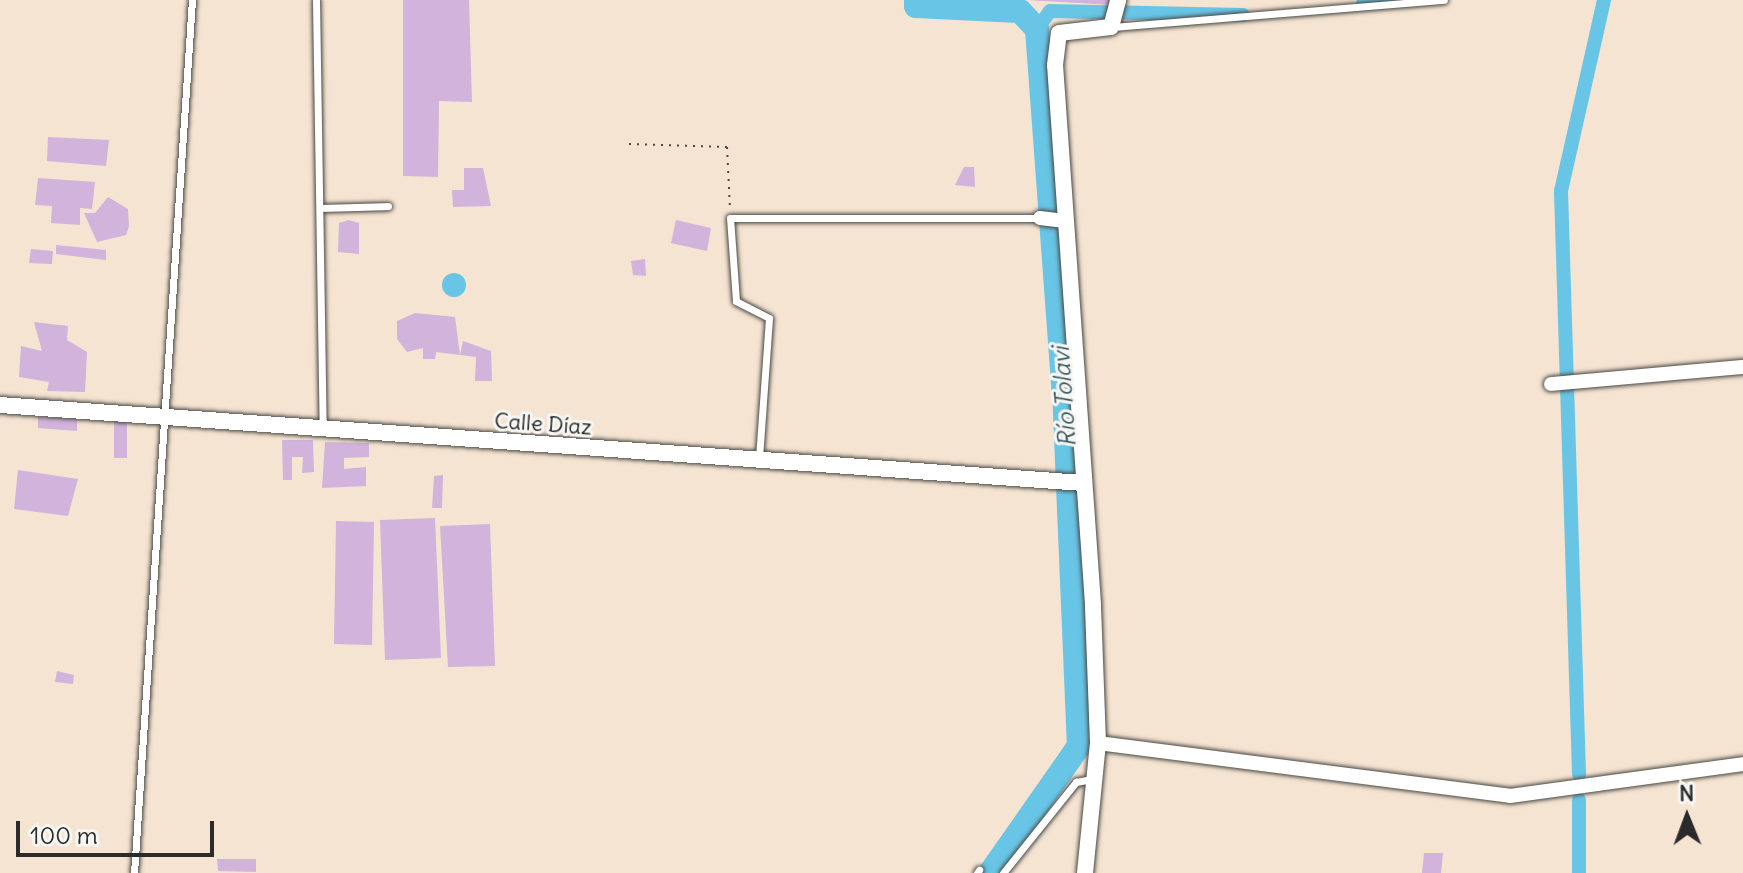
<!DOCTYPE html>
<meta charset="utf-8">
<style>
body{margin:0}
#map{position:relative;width:1743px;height:873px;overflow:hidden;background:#f5e4d1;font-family:Delius,sans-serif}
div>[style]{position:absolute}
.water>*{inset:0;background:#68c5e6}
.round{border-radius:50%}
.canal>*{height:14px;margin:-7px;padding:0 7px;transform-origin:7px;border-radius:7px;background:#68c5e6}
.river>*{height:24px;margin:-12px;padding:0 12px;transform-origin:12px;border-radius:12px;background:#68c5e6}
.building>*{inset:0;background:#d2b3db}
.path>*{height:2px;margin-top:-1px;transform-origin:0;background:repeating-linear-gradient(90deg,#494744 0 2px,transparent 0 8px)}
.roads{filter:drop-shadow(0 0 2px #494744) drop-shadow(0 0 2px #494744)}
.service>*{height:7px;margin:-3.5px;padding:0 3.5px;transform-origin:3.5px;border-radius:3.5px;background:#fff}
.minor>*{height:14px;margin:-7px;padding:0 7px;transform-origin:7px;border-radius:7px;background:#fff}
.tertiary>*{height:16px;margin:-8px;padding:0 8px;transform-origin:8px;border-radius:8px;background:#fff}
span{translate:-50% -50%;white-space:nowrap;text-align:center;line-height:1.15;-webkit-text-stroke:6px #f6f6f2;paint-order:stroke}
.street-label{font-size:22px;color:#2b2b2b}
.water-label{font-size:24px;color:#3d5963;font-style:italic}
.north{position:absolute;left:1647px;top:777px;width:80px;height:80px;-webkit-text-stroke:6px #f6f6f2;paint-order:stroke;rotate:359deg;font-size:22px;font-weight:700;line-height:32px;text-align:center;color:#2b2b2b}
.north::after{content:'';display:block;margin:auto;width:28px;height:36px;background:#2b2b2b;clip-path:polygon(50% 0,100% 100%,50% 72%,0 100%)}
.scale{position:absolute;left:16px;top:821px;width:198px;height:36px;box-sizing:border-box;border:4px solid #2b2b2b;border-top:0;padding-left:10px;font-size:24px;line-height:28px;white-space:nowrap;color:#2b2b2b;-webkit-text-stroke:6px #f6f6f2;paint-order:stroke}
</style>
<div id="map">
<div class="water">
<div class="round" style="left:442px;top:273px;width:24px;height:24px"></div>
</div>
<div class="canal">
<div style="left:1363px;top:4px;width:31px;rotate:-7deg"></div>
<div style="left:1037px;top:29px;width:22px;rotate:-54deg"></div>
<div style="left:1050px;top:11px;width:193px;rotate:1.2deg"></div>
<div style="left:1579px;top:774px;width:583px;rotate:-91.77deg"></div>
<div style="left:1561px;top:191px;width:196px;rotate:-77.3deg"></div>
<div style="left:1579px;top:800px;width:73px;rotate:90deg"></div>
</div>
<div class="river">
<div style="left:916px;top:0;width:6px;rotate:90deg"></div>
<div style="left:916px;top:6px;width:104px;rotate:2.8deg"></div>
<div style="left:1020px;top:11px;width:25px;rotate:47deg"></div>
<div style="left:1037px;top:29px;width:386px;rotate:85.8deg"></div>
<div style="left:1065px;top:414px;width:332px;rotate:87.6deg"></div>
<div style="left:1079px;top:746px;width:155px;rotate:125deg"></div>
</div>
<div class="building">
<div style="clip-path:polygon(403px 0,469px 0,472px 102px,439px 101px,438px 177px,403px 176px)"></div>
<div style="clip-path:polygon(1026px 0,1113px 0,1113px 5px)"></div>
<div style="clip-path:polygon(48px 137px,109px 140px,106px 166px,47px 161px)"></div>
<div style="clip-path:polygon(964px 167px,974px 167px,975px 187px,955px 185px)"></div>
<div style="clip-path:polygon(464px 168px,483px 168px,491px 206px,453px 207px,452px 190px,464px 190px)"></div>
<div style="clip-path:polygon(38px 178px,95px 182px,92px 209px,80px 208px,80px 225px,51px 223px,52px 206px,35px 205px)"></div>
<div style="clip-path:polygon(108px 197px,128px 209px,129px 226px,126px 235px,97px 242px,84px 213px,95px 213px)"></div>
<div style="clip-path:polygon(349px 220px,359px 223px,359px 254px,338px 252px,339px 223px)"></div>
<div style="clip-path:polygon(676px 220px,711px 228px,707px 251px,671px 243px)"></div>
<div style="clip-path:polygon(56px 245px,106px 250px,106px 260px,56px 254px)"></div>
<div style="clip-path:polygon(31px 249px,53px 251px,52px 264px,29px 263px)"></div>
<div style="clip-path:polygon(645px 259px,646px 276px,633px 275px,631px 261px)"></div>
<div style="clip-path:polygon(415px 313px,455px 317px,460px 355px,463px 341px,491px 351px,492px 381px,475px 381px,476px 357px,436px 352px,435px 359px,423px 359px,423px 348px,407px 352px,397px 339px,397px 321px)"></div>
<div style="clip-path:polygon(34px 322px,68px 326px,67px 340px,87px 352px,85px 392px,47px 391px,49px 382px,19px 377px,21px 346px,42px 351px)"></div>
<div style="clip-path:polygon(38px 417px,77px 419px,77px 431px,38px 428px)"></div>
<div style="clip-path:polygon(127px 417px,127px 458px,114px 458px,114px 418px)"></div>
<div style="clip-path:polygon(282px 440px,313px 440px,314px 472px,302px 473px,303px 457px,292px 457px,292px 480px,283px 480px)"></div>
<div style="clip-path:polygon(325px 442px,369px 443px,369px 457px,344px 458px,344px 469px,366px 467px,366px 486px,322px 488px)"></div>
<div style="clip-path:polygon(18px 470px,78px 479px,68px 516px,14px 509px)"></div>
<div style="clip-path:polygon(443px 475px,442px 508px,432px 508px,434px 476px)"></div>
<div style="clip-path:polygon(435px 518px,441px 658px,385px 660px,380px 520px)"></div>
<div style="clip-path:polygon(336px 521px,374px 522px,372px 645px,334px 644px)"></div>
<div style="clip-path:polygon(490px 524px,495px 666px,448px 667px,440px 526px)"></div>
<div style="clip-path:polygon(57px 671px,74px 675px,73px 684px,55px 682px)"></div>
<div style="clip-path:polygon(1424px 853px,1443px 853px,1441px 873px,1422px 873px)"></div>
<div style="clip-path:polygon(217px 859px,256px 859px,256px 872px,218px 871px)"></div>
</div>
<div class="path">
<div style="left:629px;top:144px;width:98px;rotate:1.8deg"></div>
<div style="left:727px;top:147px;width:61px;rotate:87.2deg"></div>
</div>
<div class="roads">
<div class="service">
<div style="left:316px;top:0;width:427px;rotate:89.1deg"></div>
<div style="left:1113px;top:27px;width:332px;rotate:-4.7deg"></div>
<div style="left:324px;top:208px;width:64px;rotate:-1.8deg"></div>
<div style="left:759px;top:458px;width:140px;rotate:-85.9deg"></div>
<div style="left:769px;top:318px;width:37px;rotate:-153deg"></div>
<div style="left:736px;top:301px;width:83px;rotate:-94.1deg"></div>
<div style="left:730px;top:218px;width:310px"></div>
<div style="left:134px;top:873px;width:875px;rotate:-86.2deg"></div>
<div style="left:977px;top:873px;width:4px;rotate:-56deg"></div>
<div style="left:1003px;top:873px;width:117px;rotate:-51.3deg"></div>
<div style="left:1076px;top:782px;width:16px;rotate:-11deg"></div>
</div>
<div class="minor">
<div style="left:1040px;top:218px;width:23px;rotate:7deg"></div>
<div style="left:1551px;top:384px;width:193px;rotate:-5.1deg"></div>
<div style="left:1098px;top:743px;width:415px;rotate:7.3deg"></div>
<div style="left:1510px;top:796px;width:235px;rotate:-7.8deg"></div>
</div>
<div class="tertiary">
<div style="left:0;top:405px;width:1086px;rotate:4.12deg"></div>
<div style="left:1085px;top:873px;width:131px;rotate:-84.3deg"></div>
<div style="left:1098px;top:743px;width:139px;rotate:-92.1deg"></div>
<div style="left:1093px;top:604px;width:540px;rotate:-94.03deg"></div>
<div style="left:1055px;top:65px;width:32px;rotate:-83deg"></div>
<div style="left:1059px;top:33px;width:52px;rotate:-6.6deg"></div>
<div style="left:1111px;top:27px;width:28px;rotate:-75deg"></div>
</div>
</div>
<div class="street-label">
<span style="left:543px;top:424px;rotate:4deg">Calle Díaz</span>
</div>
<div class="water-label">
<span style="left:1064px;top:397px;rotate:-94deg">Río Tolavi</span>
</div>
<div class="north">N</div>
<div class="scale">100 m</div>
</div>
